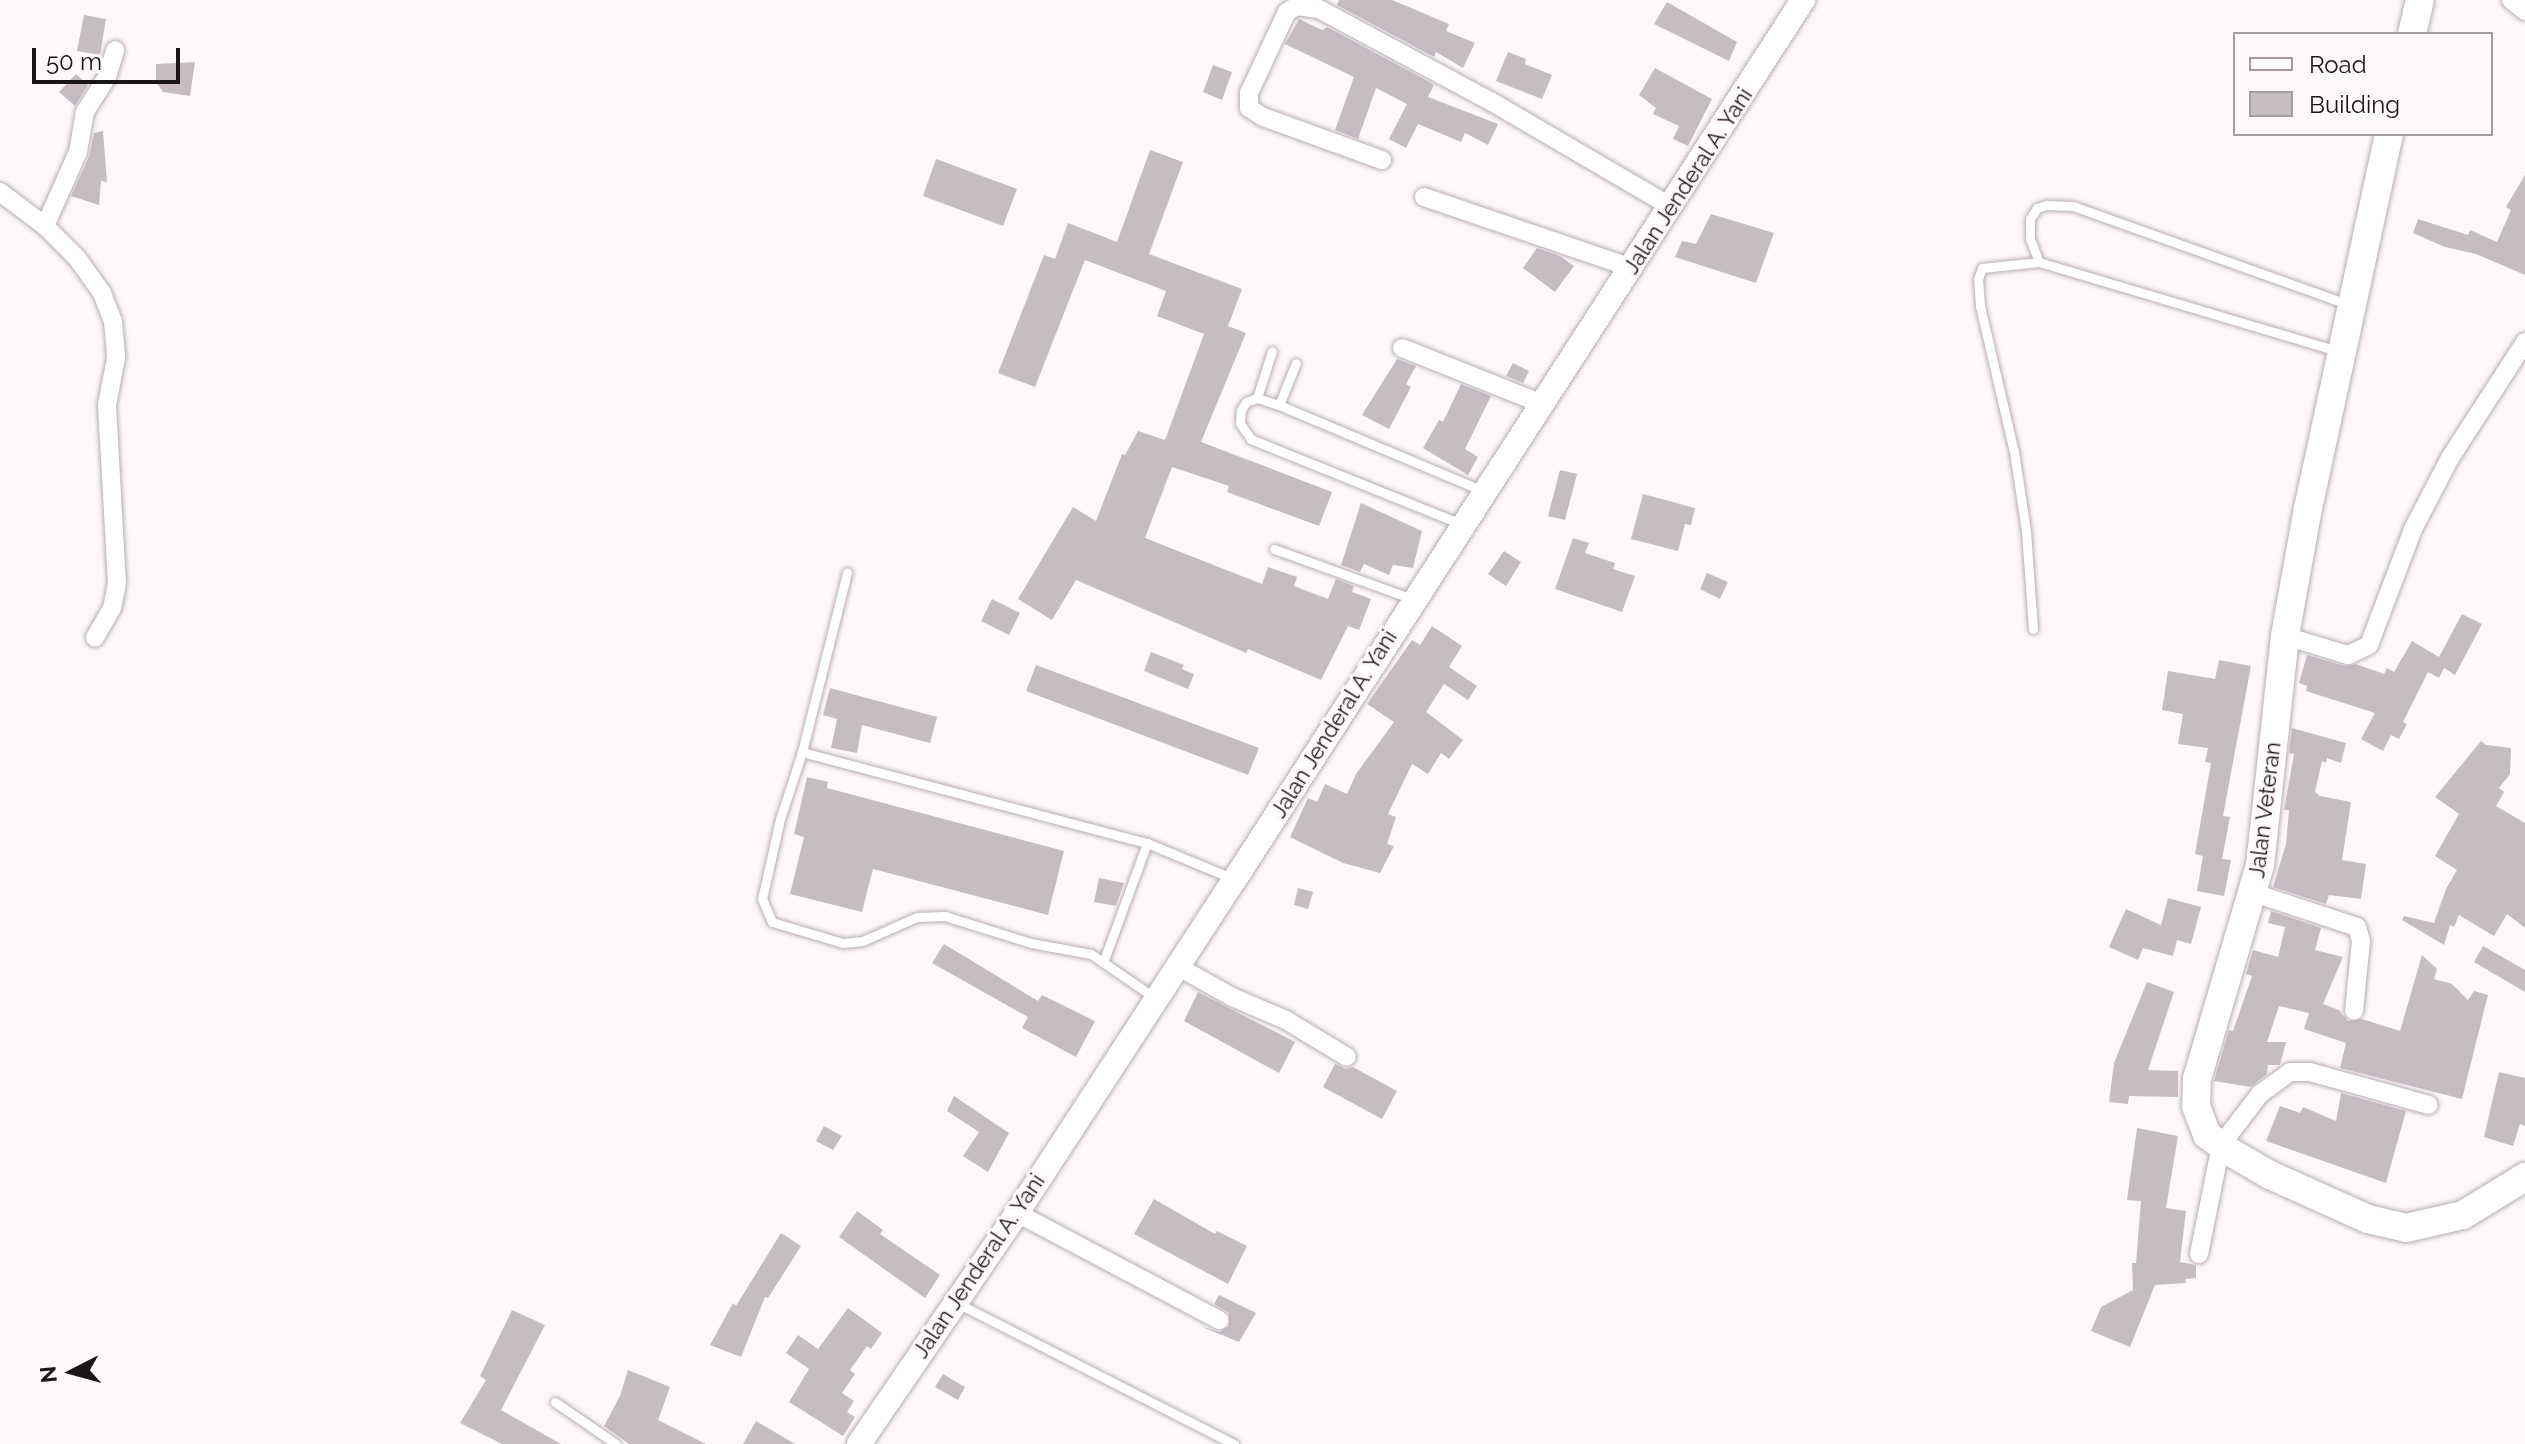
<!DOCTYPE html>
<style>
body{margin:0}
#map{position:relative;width:2525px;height:1444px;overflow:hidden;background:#fef7fb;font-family:Raleway,sans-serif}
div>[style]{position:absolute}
.building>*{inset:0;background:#c8bcc3}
.roads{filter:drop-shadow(0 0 2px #b8acb3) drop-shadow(0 0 2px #b8acb3)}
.lane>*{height:9px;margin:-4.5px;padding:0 4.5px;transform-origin:4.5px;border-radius:4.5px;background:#fff}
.street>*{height:18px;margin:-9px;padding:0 9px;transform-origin:9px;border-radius:9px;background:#fff}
.secondary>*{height:24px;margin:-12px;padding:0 12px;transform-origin:12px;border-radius:12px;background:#fff}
.primary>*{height:28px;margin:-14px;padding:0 14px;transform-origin:14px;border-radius:14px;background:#fff}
span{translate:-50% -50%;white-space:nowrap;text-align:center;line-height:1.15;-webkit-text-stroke:6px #fef7fb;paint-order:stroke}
.street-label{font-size:22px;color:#1a1618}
.legend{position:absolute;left:2233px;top:32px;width:260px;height:104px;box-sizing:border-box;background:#fef7fb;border:2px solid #a39da0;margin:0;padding:10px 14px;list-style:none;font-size:24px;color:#1a1618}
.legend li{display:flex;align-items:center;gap:16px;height:40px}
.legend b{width:40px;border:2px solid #a39da0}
.north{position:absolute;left:32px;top:1332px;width:80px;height:80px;-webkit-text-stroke:6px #fef7fb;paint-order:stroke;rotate:264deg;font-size:22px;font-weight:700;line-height:32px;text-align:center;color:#1a1618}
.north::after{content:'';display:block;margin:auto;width:28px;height:36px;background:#1a1618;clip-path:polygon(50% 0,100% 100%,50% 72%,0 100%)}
.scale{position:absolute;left:32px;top:48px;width:148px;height:36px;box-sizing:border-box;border:4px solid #1a1618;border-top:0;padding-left:10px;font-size:24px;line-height:28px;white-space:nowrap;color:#1a1618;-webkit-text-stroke:6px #fef7fb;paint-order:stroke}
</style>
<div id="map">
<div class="building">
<div style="clip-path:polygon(1339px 0,1392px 0,1449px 24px,1446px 31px,1475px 43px,1463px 68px,1436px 52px,1434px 57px,1337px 5px)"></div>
<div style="clip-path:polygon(1667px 2px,1737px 42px,1729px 61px,1654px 24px)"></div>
<div style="clip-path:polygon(84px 15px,106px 19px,100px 55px,77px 51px)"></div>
<div style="clip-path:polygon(1299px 19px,1322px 30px,1327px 27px,1424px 79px,1434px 85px,1428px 97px,1498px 124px,1488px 145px,1465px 133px,1461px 142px,1418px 124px,1406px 148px,1389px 139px,1407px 104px,1376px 88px,1358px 139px,1335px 130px,1354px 77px,1285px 44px)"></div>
<div style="clip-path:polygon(1508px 52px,1526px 59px,1525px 64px,1552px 75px,1542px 99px,1496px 81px)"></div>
<div style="clip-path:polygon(195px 62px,190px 96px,163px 92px,156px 82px,156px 64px)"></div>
<div style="clip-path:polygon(1213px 65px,1232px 72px,1222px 100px,1203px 92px)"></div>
<div style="clip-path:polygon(1655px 68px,1712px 99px,1688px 146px,1673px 139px,1679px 126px,1653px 114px,1656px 108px,1639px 95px)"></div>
<div style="clip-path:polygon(76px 74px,88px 85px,75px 106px,59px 92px)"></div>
<div style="clip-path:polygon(103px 131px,107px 182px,101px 181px,99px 205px,71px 196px,89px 157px,94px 133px)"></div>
<div style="clip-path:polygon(1150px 150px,1183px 162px,1149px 254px,1242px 289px,1228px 326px,1246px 333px,1201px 442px,1332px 492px,1319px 526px,1227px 492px,1229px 486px,1172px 467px,1145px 538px,1262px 584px,1268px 567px,1297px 577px,1294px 586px,1328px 599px,1336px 579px,1354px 586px,1352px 592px,1371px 599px,1359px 630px,1348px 626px,1321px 680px,1248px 649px,1246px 653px,1076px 580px,1052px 620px,1018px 599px,1073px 507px,1096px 521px,1122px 454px,1125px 455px,1138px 431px,1165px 440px,1204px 334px,1157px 316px,1166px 291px,1085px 260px,1035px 387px,998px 373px,1044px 255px,1055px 259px,1068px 223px,1117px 242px)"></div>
<div style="clip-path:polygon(936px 159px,1017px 189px,1003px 226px,923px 196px)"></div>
<div style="clip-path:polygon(2525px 175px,2525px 275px,2476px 254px,2445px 247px,2413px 233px,2418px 219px,2468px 235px,2470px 230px,2497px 242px,2511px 210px,2506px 207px)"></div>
<div style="clip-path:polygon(1711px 214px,1774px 233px,1756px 283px,1675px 257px,1682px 241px,1696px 244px)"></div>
<div style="clip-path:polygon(1537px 248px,1560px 256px,1574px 266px,1555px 292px,1523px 268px)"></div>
<div style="clip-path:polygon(1397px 359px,1416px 366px,1406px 384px,1411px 387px,1389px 429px,1362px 415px)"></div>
<div style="clip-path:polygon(1513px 363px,1529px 371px,1523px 383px,1506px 376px)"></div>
<div style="clip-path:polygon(1461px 384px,1491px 396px,1465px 449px,1478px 457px,1468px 475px,1423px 448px,1439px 420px,1443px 422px)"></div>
<div style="clip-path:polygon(1560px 470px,1577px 474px,1565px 520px,1548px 516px)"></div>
<div style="clip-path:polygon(1643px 494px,1695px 508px,1691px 525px,1685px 524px,1678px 551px,1631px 539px)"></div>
<div style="clip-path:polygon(1361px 503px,1422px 531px,1413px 568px,1393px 565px,1389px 575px,1364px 564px,1360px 572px,1341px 565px)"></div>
<div style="clip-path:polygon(1573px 538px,1589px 543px,1585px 553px,1615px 563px,1613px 569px,1635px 576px,1622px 612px,1555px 589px)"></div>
<div style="clip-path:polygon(1504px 551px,1521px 562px,1506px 586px,1488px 574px)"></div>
<div style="clip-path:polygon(1707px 573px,1728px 582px,1720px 599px,1700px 589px)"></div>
<div style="clip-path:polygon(992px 599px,1020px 613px,1009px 635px,981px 621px)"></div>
<div style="clip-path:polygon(2462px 614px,2482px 624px,2455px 675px,2444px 668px,2439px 678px,2428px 672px,2403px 722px,2407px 724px,2399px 739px,2391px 735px,2383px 751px,2361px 739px,2375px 713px,2306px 691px,2307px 686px,2299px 683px,2307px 655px,2345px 666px,2356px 664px,2384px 674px,2387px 668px,2394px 672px,2412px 641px,2439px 657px)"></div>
<div style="clip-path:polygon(1432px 626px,1462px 646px,1449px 667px,1477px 686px,1468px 700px,1444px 684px,1426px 712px,1463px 740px,1449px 759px,1441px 753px,1428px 774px,1412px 764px,1388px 814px,1396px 817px,1387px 844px,1394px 846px,1380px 873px,1343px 863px,1290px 837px,1308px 798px,1317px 802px,1325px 784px,1347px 794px,1356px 774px,1394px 722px,1367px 704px,1412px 640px,1420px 645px)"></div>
<div style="clip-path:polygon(1151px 652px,1184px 665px,1182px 669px,1194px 674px,1188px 689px,1144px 671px)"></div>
<div style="clip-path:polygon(2219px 660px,2251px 666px,2223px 816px,2230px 817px,2222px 859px,2231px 860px,2224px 896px,2197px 891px,2203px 856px,2195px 854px,2211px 763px,2205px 762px,2208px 748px,2178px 744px,2183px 714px,2162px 710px,2168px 671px,2215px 679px)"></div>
<div style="clip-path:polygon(1036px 665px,1259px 748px,1248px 775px,1026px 691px)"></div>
<div style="clip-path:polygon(830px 688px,937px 717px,930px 743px,862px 725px,857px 753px,831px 748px,837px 719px,823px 715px)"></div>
<div style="clip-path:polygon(2292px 728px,2346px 743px,2341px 763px,2327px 758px,2326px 763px,2322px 761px,2315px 792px,2320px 796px,2351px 802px,2342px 860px,2366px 864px,2361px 899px,2329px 895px,2326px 904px,2273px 887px,2286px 844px,2289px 810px,2284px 810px,2294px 754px,2289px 753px)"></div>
<div style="clip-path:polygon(2481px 741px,2486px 745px,2511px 748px,2510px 774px,2499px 788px,2504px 792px,2496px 806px,2525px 823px,2525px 928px,2507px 914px,2494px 936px,2459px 915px,2454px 927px,2450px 925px,2444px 945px,2402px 920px,2404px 916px,2434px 923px,2446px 889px,2457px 870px,2435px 856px,2459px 814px,2435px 797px)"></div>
<div style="clip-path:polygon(807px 777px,828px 782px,827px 788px,1064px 851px,1048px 915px,873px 869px,862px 912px,790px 894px,804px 837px,794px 834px)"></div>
<div style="clip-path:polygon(1099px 878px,1124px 883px,1116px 906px,1094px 902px)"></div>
<div style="clip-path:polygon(1298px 888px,1313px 892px,1308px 909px,1294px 905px)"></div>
<div style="clip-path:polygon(2168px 898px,2201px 907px,2191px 944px,2177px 940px,2173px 956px,2143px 948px,2138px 960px,2109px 947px,2126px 909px,2161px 925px)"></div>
<div style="clip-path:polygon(2271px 911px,2321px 928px,2315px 950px,2343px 957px,2323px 1004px,2339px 1010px,2348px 1021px,2362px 1019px,2400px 1031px,2422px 955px,2437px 969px,2434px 979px,2452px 984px,2468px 1000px,2474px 991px,2488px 995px,2462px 1099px,2340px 1068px,2346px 1043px,2304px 1029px,2309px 1013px,2279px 1006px,2267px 1042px,2286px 1042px,2280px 1065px,2268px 1065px,2267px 1074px,2251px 1087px,2214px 1081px,2229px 1030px,2233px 1031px,2252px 976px,2246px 974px,2253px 950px,2278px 957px,2285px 927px,2268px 923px)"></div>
<div style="clip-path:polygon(944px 944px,1038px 1001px,1042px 995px,1095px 1021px,1076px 1057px,1022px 1028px,1028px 1017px,932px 963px)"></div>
<div style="clip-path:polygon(2483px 946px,2525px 970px,2525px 992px,2474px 962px)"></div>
<div style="clip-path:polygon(2147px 982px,2174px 992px,2148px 1070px,2178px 1071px,2178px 1097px,2129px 1096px,2128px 1104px,2109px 1102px,2114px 1063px)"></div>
<div style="clip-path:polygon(1198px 992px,1295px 1042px,1279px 1073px,1184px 1021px)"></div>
<div style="clip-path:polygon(1335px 1064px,1346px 1069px,1353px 1067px,1397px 1091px,1382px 1119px,1323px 1087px)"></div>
<div style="clip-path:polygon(2499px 1072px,2525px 1078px,2525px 1126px,2520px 1124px,2513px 1146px,2484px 1137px)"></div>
<div style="clip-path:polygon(2341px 1093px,2406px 1111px,2386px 1183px,2266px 1141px,2280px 1106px,2300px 1113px,2303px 1107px,2336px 1121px)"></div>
<div style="clip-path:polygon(954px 1096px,1009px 1133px,988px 1172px,963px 1156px,979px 1132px,947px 1111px)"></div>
<div style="clip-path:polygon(824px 1126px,842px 1136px,833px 1150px,816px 1141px)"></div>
<div style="clip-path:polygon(2137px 1128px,2178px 1136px,2166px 1208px,2186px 1211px,2180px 1262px,2196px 1265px,2196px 1278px,2185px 1279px,2186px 1283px,2155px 1285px,2130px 1347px,2091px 1331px,2101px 1307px,2133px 1290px,2132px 1263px,2136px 1263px,2141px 1201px,2127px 1200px)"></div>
<div style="clip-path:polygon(1154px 1199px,1215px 1234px,1217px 1231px,1247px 1246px,1228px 1284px,1134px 1234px)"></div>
<div style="clip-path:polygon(857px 1211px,883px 1230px,880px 1234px,940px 1275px,925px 1298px,839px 1237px)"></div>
<div style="clip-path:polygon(781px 1233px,801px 1246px,768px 1298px,765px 1297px,741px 1357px,710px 1345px,733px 1303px,736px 1306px)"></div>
<div style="clip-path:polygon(1219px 1295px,1256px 1313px,1239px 1342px,1200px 1326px,1219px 1332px,1229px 1326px,1229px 1313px,1214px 1304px)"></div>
<div style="clip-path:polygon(848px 1308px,882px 1333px,871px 1349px,867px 1346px,850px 1370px,855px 1374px,842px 1393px,854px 1401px,847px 1412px,855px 1417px,843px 1436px,789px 1402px,809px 1369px,786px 1353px,798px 1335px,818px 1349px)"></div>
<div style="clip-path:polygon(512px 1310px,545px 1325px,501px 1410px,561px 1444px,502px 1444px,460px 1423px,486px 1380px,480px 1376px)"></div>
<div style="clip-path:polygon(628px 1370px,670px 1387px,658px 1420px,706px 1444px,629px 1444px,604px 1426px,620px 1396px)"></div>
<div style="clip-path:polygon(943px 1374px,965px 1387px,958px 1400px,935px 1387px)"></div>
<div style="clip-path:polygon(756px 1421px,795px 1444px,743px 1444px)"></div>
</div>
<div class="roads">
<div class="lane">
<div style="left:2039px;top:262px;width:26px;rotate:-111deg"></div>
<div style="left:2030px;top:238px;width:19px;rotate:-90deg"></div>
<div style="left:2030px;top:219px;width:13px;rotate:-58deg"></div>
<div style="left:2037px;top:208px;width:9px;rotate:-18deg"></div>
<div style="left:2046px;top:205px;width:27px;rotate:2deg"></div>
<div style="left:2073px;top:206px;width:294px;rotate:19.7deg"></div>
<div style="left:1257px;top:398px;width:49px;rotate:-72.3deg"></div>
<div style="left:1279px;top:405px;width:45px;rotate:-68deg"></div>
<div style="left:1461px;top:524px;width:227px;rotate:-158deg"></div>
<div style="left:1251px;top:439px;width:19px;rotate:-125deg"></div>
<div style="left:1240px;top:423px;width:13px;rotate:-86deg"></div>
<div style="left:1241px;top:410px;width:9px;rotate:-58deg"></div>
<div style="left:1246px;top:402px;width:12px;rotate:-20deg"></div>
<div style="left:1257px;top:398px;width:23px;rotate:18deg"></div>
<div style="left:1279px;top:405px;width:222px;rotate:22.8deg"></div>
<div style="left:1274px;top:549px;width:148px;rotate:19.8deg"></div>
<div style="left:2033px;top:629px;width:98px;rotate:-94.1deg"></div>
<div style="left:2026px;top:531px;width:80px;rotate:-98.6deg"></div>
<div style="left:2014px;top:452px;width:150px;rotate:-103.1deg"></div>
<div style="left:1980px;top:306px;width:27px;rotate:-94deg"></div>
<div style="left:1978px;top:279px;width:12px;rotate:-70deg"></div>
<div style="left:1982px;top:268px;width:57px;rotate:-6deg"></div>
<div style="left:2039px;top:262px;width:311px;rotate:16.6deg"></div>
<div style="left:802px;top:752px;width:185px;rotate:-75.9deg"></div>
<div style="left:1104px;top:960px;width:125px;rotate:-69.8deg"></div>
<div style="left:1155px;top:998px;width:78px;rotate:-145.5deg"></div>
<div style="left:1091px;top:954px;width:61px;rotate:-169.6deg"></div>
<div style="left:1031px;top:943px;width:90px;rotate:-162.6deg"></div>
<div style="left:945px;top:916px;width:28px;rotate:178deg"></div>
<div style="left:917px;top:917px;width:60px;rotate:156.4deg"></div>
<div style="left:862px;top:941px;width:19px;rotate:174deg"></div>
<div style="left:843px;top:943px;width:74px;rotate:-163.5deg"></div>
<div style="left:772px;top:922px;width:25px;rotate:-113deg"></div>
<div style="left:762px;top:899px;width:82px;rotate:-77.3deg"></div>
<div style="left:780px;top:819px;width:71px;rotate:-71.8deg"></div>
<div style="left:802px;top:752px;width:357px;rotate:14.8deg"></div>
<div style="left:1147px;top:843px;width:94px;rotate:22.5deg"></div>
<div style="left:959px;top:1304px;width:309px;rotate:27deg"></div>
<div style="left:555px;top:1402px;width:74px;rotate:34.5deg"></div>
</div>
<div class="street">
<div style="left:2511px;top:0;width:18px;rotate:38deg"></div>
<div style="left:1382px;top:160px;width:127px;rotate:-160.1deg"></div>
<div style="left:1263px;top:117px;width:17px;rotate:-147deg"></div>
<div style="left:1249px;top:108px;width:15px;rotate:-90deg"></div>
<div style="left:1249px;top:93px;width:89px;rotate:-64.9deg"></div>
<div style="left:1287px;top:12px;width:12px;rotate:-31deg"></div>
<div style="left:1297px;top:6px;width:22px;rotate:8deg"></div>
<div style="left:1319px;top:9px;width:196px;rotate:28.3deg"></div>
<div style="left:1492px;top:102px;width:208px;rotate:30.3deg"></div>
<div style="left:0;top:192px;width:56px;rotate:37.1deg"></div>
<div style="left:45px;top:226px;width:45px;rotate:45deg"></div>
<div style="left:77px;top:258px;width:43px;rotate:54.5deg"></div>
<div style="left:102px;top:293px;width:30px;rotate:69deg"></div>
<div style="left:113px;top:321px;width:37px;rotate:85deg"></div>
<div style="left:116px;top:358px;width:48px;rotate:100.8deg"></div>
<div style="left:107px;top:405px;width:178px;rotate:86.8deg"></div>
<div style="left:117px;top:583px;width:25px;rotate:101deg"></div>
<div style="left:112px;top:608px;width:34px;rotate:120deg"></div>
<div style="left:1424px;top:197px;width:220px;rotate:18.8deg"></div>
<div style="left:45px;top:226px;width:81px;rotate:-66deg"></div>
<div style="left:78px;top:152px;width:41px;rotate:-80.1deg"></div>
<div style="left:85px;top:112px;width:41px;rotate:-57.8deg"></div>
<div style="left:107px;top:77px;width:28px;rotate:-73deg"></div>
<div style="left:1402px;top:348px;width:152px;rotate:21.7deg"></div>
<div style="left:2285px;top:636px;width:66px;rotate:16.8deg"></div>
<div style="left:2348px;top:655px;width:23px;rotate:-25deg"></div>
<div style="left:2369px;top:645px;width:124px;rotate:-69.2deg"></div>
<div style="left:2413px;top:529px;width:80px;rotate:-62.5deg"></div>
<div style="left:2450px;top:458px;width:138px;rotate:-57.1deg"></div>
<div style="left:2254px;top:893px;width:108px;rotate:18.3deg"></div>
<div style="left:2357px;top:927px;width:15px;rotate:74deg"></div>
<div style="left:2361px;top:941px;width:70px;rotate:95.7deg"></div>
<div style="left:1177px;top:966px;width:63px;rotate:29.4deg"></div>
<div style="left:1232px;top:997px;width:59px;rotate:23.1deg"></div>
<div style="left:1286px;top:1020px;width:71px;rotate:31.2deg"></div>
<div style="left:1017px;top:1213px;width:229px;rotate:27.9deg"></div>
<div style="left:2199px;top:1254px;width:111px;rotate:-78.6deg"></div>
<div style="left:2221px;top:1145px;width:64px;rotate:-52.6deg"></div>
<div style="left:2260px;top:1094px;width:37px;rotate:-36deg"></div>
<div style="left:2290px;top:1072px;width:20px"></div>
<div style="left:2310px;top:1072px;width:123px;rotate:15.5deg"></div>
</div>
<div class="secondary">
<div style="left:859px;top:1444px;width:280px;rotate:-55.6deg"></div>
<div style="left:1017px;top:1213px;width:399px;rotate:-56.9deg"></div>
<div style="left:1235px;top:879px;width:1047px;rotate:-57.13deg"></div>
</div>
<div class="primary">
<div style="left:2412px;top:34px;width:35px;rotate:-77deg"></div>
<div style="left:2389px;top:134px;width:383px;rotate:102.2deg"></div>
<div style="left:2308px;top:508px;width:130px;rotate:100.2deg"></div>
<div style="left:2285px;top:636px;width:230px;rotate:96.2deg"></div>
<div style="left:2260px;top:865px;width:223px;rotate:106.4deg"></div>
<div style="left:2197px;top:1079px;width:27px;rotate:92deg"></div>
<div style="left:2196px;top:1106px;width:31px;rotate:69deg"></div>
<div style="left:2207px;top:1135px;width:31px;rotate:36deg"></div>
<div style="left:2232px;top:1153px;width:44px;rotate:30.1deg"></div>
<div style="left:2270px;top:1175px;width:107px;rotate:24.2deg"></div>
<div style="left:2368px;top:1219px;width:39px;rotate:13deg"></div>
<div style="left:2406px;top:1228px;width:58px;rotate:-12.8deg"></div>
<div style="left:2463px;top:1215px;width:73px;rotate:-31.5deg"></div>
</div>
</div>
<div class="street-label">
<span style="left:1688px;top:181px;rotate:-57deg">Jalan Jenderal A. Yani</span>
<span style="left:1334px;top:724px;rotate:-58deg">Jalan Jenderal A. Yani</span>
<span style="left:2265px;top:810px;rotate:-83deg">Jalan Veteran</span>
<span style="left:979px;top:1266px;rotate:-56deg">Jalan Jenderal A. Yani</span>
</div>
<ul class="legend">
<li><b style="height:10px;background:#fff"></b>Road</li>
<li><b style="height:22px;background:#c8bcc3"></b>Building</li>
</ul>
<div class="north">N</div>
<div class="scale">50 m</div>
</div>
